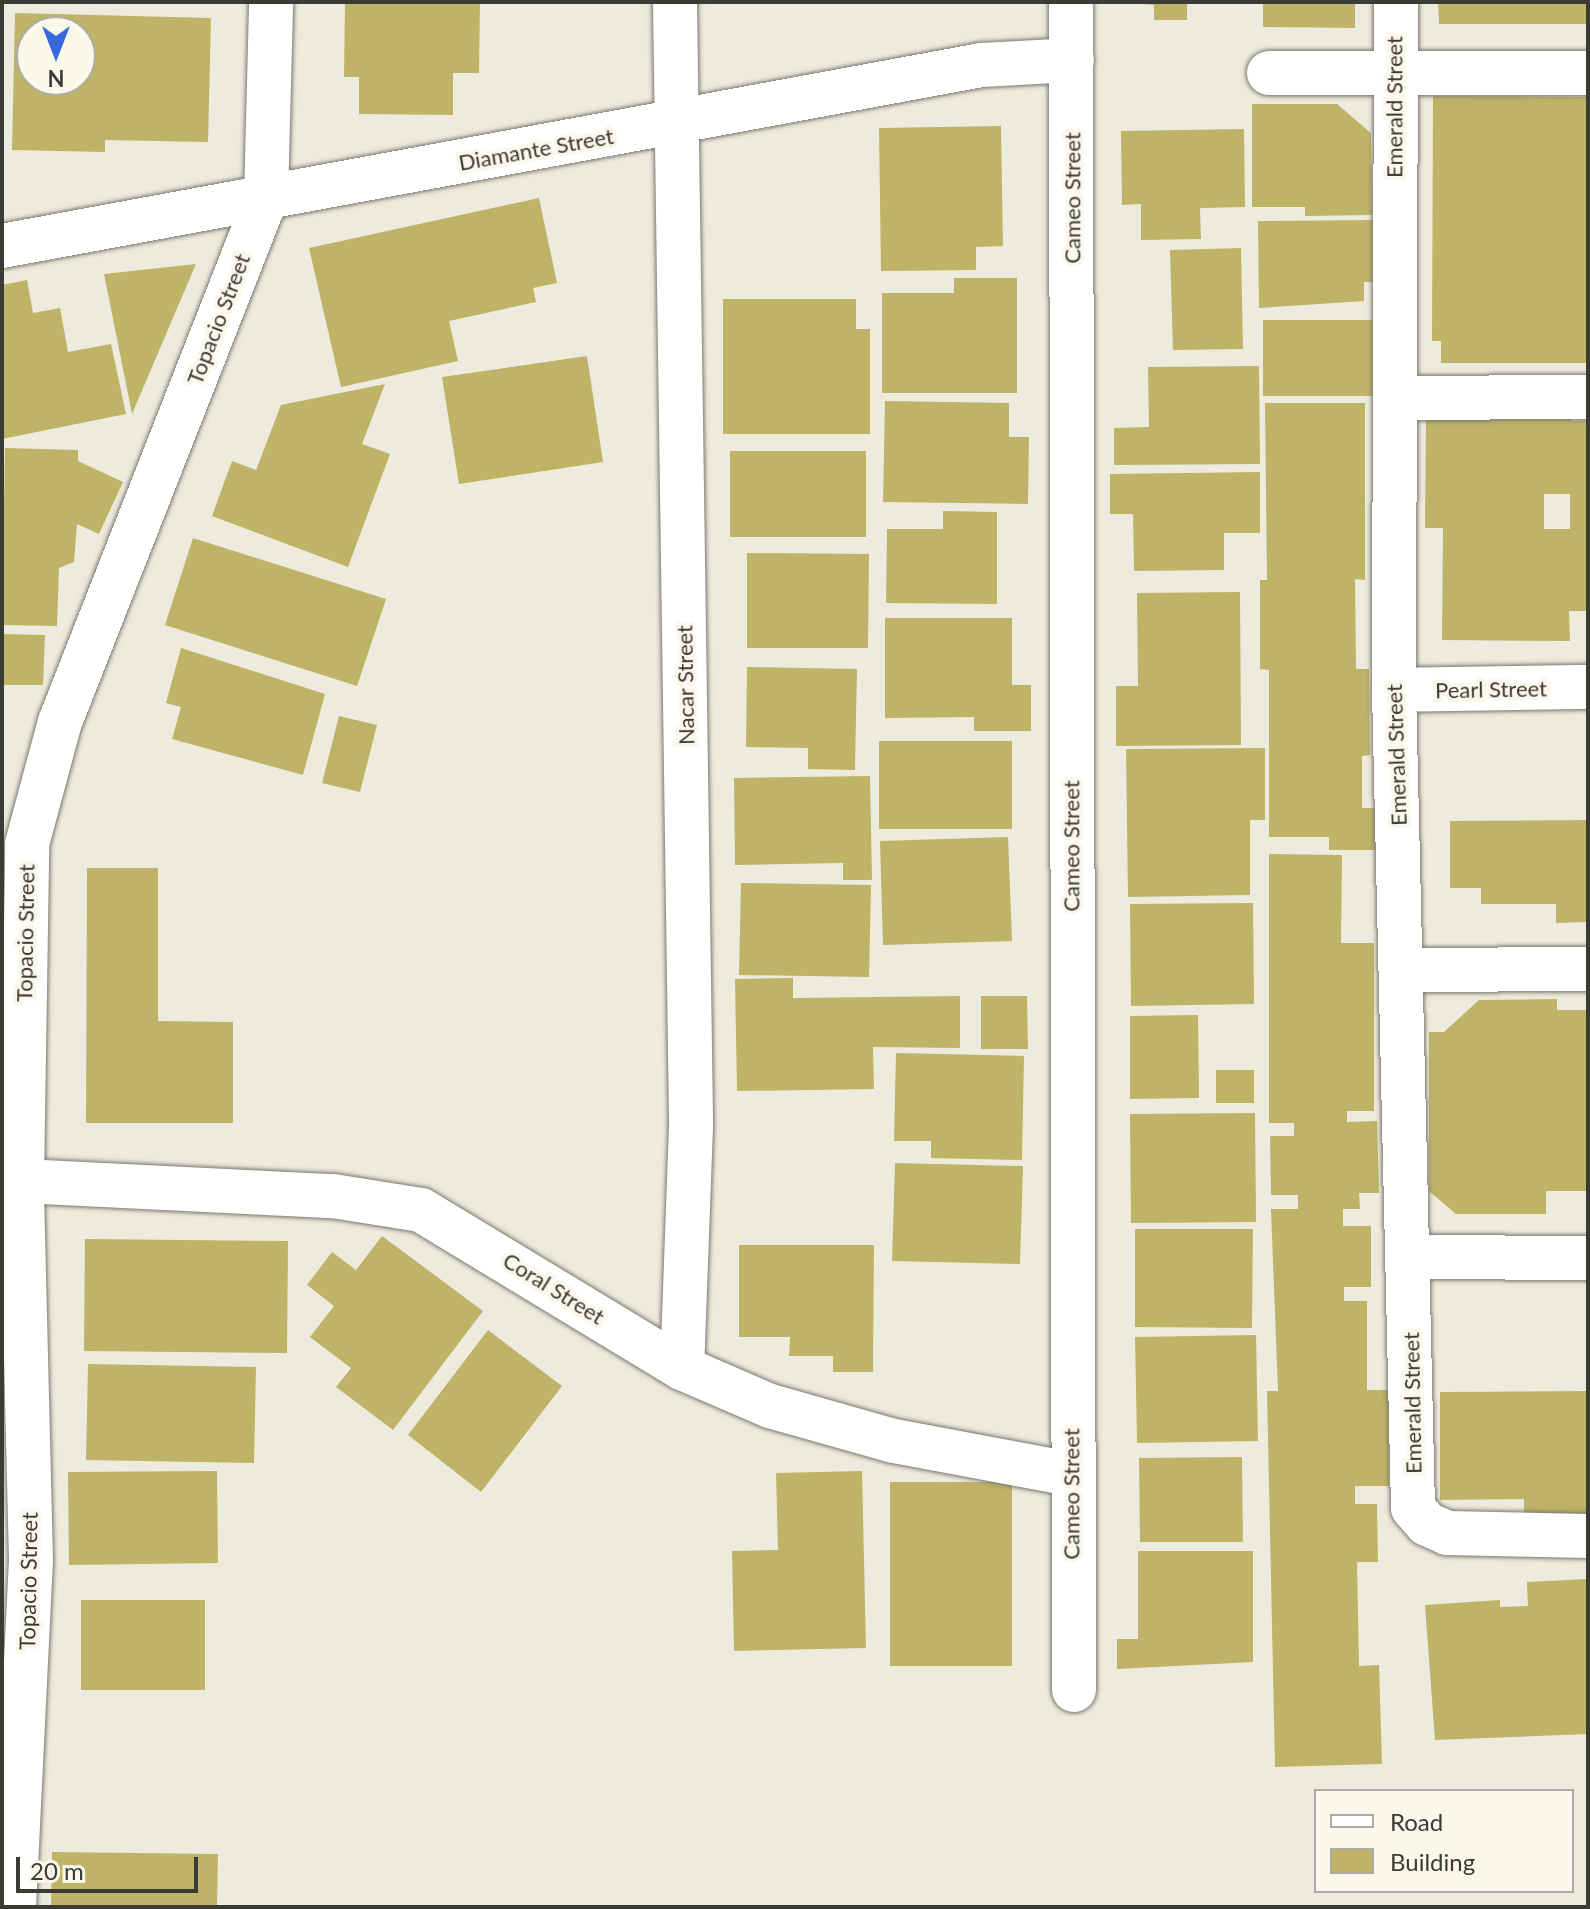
<!DOCTYPE html>
<style>
body{margin:0}
#map{position:relative;width:1590px;height:1909px;overflow:hidden;background:#edebdd;font-family:Lato,sans-serif}
div>[style]{position:absolute}
.building>*{inset:0;background:#bfb367}
.roads{filter:drop-shadow(0 0 2px #7b796d) drop-shadow(0 0 2px #7b796d)}
.minor>*{height:44px;margin:-22px;padding:0 22px;transform-origin:22px;border-radius:22px;background:#fff}
span{translate:-50% -50%;white-space:nowrap;text-align:center;line-height:1.15;-webkit-text-stroke:8px #faf8ea;paint-order:stroke}
.street-label{font-size:22px;color:#3b3b35}
.frame{position:absolute;inset:0;border:4px solid #3b3b35;pointer-events:none}
.legend{position:absolute;left:1314px;top:1789px;width:260px;height:104px;box-sizing:border-box;background:#faf8ea;border:2px solid #aeaca2;margin:0;padding:10px 14px;list-style:none;font-size:24px;color:#3b3b35}
.legend li{display:flex;align-items:center;gap:16px;height:40px}
.legend b{width:40px;border:2px solid #aeaca2}
.north{position:absolute;left:16px;top:16px;width:80px;height:80px;box-sizing:border-box;background:#faf8ea;border:2px solid #aeaca2;border-radius:50%;rotate:180deg;font-size:22px;font-weight:700;line-height:32px;text-align:center;color:#3b3b35}
.north::after{content:'';display:block;margin:auto;width:28px;height:36px;background:#366ada;clip-path:polygon(50% 0,100% 100%,50% 72%,0 100%)}
.scale{position:absolute;left:16px;top:1857px;width:182px;height:36px;box-sizing:border-box;border:4px solid #3b3b35;border-top:0;padding-left:10px;font-size:24px;line-height:28px;white-space:nowrap;color:#3b3b35;-webkit-text-stroke:6px #faf8ea;paint-order:stroke}
</style>
<div id="map">
<div class="building">
<div style="clip-path:polygon(345px 2px,480px 2px,479px 73px,453px 73px,453px 115px,359px 114px,359px 77px,344px 77px)"></div>
<div style="clip-path:polygon(1119px 2px,1187px 2px,1187px 20px,1154px 20px,1154px 5px)"></div>
<div style="clip-path:polygon(1263px 2px,1355px 2px,1355px 28px,1263px 27px)"></div>
<div style="clip-path:polygon(1438px 2px,1588px 2px,1588px 24px,1439px 24px)"></div>
<div style="clip-path:polygon(evenodd,15px 13px,211px 18px,208px 142px,105px 140px,105px 152px,12px 150px,15px 13px,32px 32px,80px 32px,80px 80px,32px 80px,32px 32px)"></div>
<div style="clip-path:polygon(1433px 96px,1588px 97px,1588px 363px,1441px 363px,1441px 341px,1432px 341px)"></div>
<div style="clip-path:polygon(1252px 104px,1337px 104px,1371px 133px,1372px 215px,1305px 216px,1305px 207px,1252px 207px)"></div>
<div style="clip-path:polygon(1001px 126px,1003px 246px,976px 247px,976px 270px,881px 271px,879px 128px)"></div>
<div style="clip-path:polygon(1244px 129px,1245px 207px,1200px 208px,1201px 239px,1141px 240px,1141px 204px,1122px 205px,1121px 131px)"></div>
<div style="clip-path:polygon(539px 198px,557px 283px,533px 288px,536px 302px,449px 321px,458px 361px,341px 387px,309px 248px)"></div>
<div style="clip-path:polygon(1373px 220px,1374px 282px,1364px 282px,1364px 301px,1259px 308px,1258px 221px)"></div>
<div style="clip-path:polygon(1241px 248px,1243px 349px,1173px 350px,1170px 250px)"></div>
<div style="clip-path:polygon(196px 264px,132px 414px,104px 274px)"></div>
<div style="clip-path:polygon(954px 278px,1017px 278px,1017px 393px,882px 393px,882px 293px,954px 293px)"></div>
<div style="clip-path:polygon(27px 280px,33px 313px,60px 308px,68px 352px,111px 344px,126px 414px,2px 439px,2px 285px)"></div>
<div style="clip-path:polygon(723px 299px,856px 299px,856px 329px,870px 329px,870px 434px,723px 434px)"></div>
<div style="clip-path:polygon(1263px 320px,1373px 320px,1373px 396px,1263px 396px)"></div>
<div style="clip-path:polygon(587px 356px,603px 462px,459px 484px,442px 377px)"></div>
<div style="clip-path:polygon(1259px 366px,1260px 464px,1114px 465px,1114px 428px,1149px 427px,1148px 367px)"></div>
<div style="clip-path:polygon(385px 384px,362px 444px,390px 454px,348px 567px,212px 516px,232px 461px,256px 470px,281px 405px)"></div>
<div style="clip-path:polygon(885px 401px,1009px 403px,1009px 437px,1029px 437px,1028px 504px,883px 502px)"></div>
<div style="clip-path:polygon(1265px 403px,1365px 403px,1365px 580px,1355px 579px,1356px 669px,1369px 669px,1370px 755px,1362px 756px,1362px 808px,1375px 808px,1375px 850px,1329px 850px,1329px 837px,1269px 837px,1269px 670px,1260px 669px,1260px 580px,1267px 580px)"></div>
<div style="clip-path:polygon(evenodd,1426px 413px,1571px 414px,1571px 421px,1588px 421px,1588px 611px,1569px 611px,1570px 641px,1442px 640px,1443px 528px,1425px 528px,1426px 413px,1544px 494px,1570px 494px,1570px 529px,1544px 529px,1544px 494px)"></div>
<div style="clip-path:polygon(5px 448px,78px 450px,78px 461px,123px 482px,99px 534px,77px 524px,74px 562px,59px 568px,57px 626px,2px 625px)"></div>
<div style="clip-path:polygon(730px 451px,866px 451px,866px 537px,730px 537px)"></div>
<div style="clip-path:polygon(1260px 472px,1260px 533px,1224px 533px,1224px 570px,1134px 571px,1133px 514px,1110px 514px,1110px 474px)"></div>
<div style="clip-path:polygon(943px 511px,997px 512px,997px 604px,886px 603px,887px 529px,943px 529px)"></div>
<div style="clip-path:polygon(193px 538px,386px 599px,357px 686px,165px 625px)"></div>
<div style="clip-path:polygon(747px 553px,869px 554px,868px 648px,747px 648px)"></div>
<div style="clip-path:polygon(1240px 592px,1241px 745px,1116px 746px,1116px 686px,1138px 686px,1137px 593px)"></div>
<div style="clip-path:polygon(885px 618px,1012px 618px,1012px 685px,1031px 685px,1031px 731px,974px 731px,974px 717px,885px 718px)"></div>
<div style="clip-path:polygon(2px 634px,45px 635px,43px 685px,2px 685px)"></div>
<div style="clip-path:polygon(181px 648px,325px 694px,303px 775px,172px 739px,181px 707px,166px 703px)"></div>
<div style="clip-path:polygon(747px 667px,857px 669px,855px 770px,808px 769px,808px 748px,746px 747px)"></div>
<div style="clip-path:polygon(339px 716px,377px 725px,360px 792px,322px 783px)"></div>
<div style="clip-path:polygon(879px 741px,1012px 741px,1012px 829px,879px 829px)"></div>
<div style="clip-path:polygon(1265px 748px,1265px 820px,1250px 820px,1250px 895px,1128px 897px,1126px 749px)"></div>
<div style="clip-path:polygon(870px 776px,872px 880px,843px 880px,843px 863px,735px 865px,734px 778px)"></div>
<div style="clip-path:polygon(1588px 820px,1588px 922px,1556px 923px,1556px 904px,1481px 904px,1481px 888px,1450px 888px,1450px 821px)"></div>
<div style="clip-path:polygon(1008px 837px,1012px 941px,883px 945px,880px 841px)"></div>
<div style="clip-path:polygon(1269px 854px,1342px 855px,1341px 943px,1374px 943px,1374px 1111px,1347px 1111px,1347px 1122px,1377px 1121px,1379px 1193px,1359px 1193px,1360px 1209px,1343px 1209px,1343px 1226px,1371px 1226px,1371px 1287px,1344px 1287px,1344px 1301px,1367px 1301px,1367px 1390px,1389px 1390px,1389px 1486px,1355px 1486px,1355px 1504px,1377px 1504px,1378px 1562px,1357px 1562px,1359px 1666px,1379px 1665px,1382px 1764px,1275px 1767px,1267px 1391px,1278px 1391px,1271px 1209px,1298px 1209px,1298px 1195px,1271px 1195px,1270px 1136px,1294px 1136px,1294px 1123px,1269px 1123px)"></div>
<div style="clip-path:polygon(87px 868px,158px 868px,158px 1021px,233px 1022px,233px 1123px,86px 1123px)"></div>
<div style="clip-path:polygon(741px 883px,871px 885px,869px 977px,739px 975px)"></div>
<div style="clip-path:polygon(1253px 903px,1254px 1004px,1131px 1006px,1130px 904px)"></div>
<div style="clip-path:polygon(793px 978px,793px 998px,960px 996px,960px 1048px,873px 1047px,874px 1089px,737px 1091px,735px 979px)"></div>
<div style="clip-path:polygon(981px 996px,1027px 996px,1028px 1049px,981px 1049px)"></div>
<div style="clip-path:polygon(1557px 999px,1557px 1010px,1588px 1010px,1588px 1191px,1546px 1191px,1546px 1214px,1456px 1214px,1429px 1191px,1429px 1032px,1444px 1032px,1479px 1000px)"></div>
<div style="clip-path:polygon(1198px 1015px,1199px 1098px,1130px 1099px,1130px 1016px)"></div>
<div style="clip-path:polygon(896px 1053px,1024px 1056px,1022px 1160px,931px 1158px,931px 1141px,894px 1141px)"></div>
<div style="clip-path:polygon(1216px 1070px,1254px 1070px,1254px 1103px,1216px 1103px)"></div>
<div style="clip-path:polygon(1255px 1113px,1256px 1222px,1131px 1223px,1130px 1114px)"></div>
<div style="clip-path:polygon(895px 1163px,1023px 1166px,1020px 1264px,892px 1261px)"></div>
<div style="clip-path:polygon(1135px 1229px,1253px 1229px,1252px 1328px,1135px 1327px)"></div>
<div style="clip-path:polygon(382px 1236px,483px 1311px,393px 1430px,336px 1387px,351px 1368px,310px 1337px,334px 1306px,307px 1285px,332px 1252px,356px 1270px)"></div>
<div style="clip-path:polygon(85px 1239px,288px 1241px,287px 1353px,84px 1351px)"></div>
<div style="clip-path:polygon(739px 1245px,874px 1245px,873px 1372px,833px 1372px,833px 1356px,789px 1356px,790px 1337px,739px 1337px)"></div>
<div style="clip-path:polygon(488px 1330px,562px 1386px,481px 1492px,408px 1435px)"></div>
<div style="clip-path:polygon(1256px 1335px,1258px 1441px,1137px 1443px,1135px 1337px)"></div>
<div style="clip-path:polygon(88px 1364px,256px 1367px,254px 1463px,86px 1460px)"></div>
<div style="clip-path:polygon(1588px 1391px,1588px 1514px,1524px 1514px,1524px 1499px,1440px 1500px,1440px 1392px)"></div>
<div style="clip-path:polygon(1242px 1457px,1243px 1542px,1140px 1542px,1139px 1458px)"></div>
<div style="clip-path:polygon(217px 1471px,218px 1563px,69px 1565px,68px 1472px)"></div>
<div style="clip-path:polygon(862px 1471px,866px 1648px,734px 1651px,732px 1551px,778px 1550px,776px 1473px)"></div>
<div style="clip-path:polygon(890px 1482px,1012px 1482px,1012px 1666px,890px 1666px)"></div>
<div style="clip-path:polygon(1138px 1551px,1253px 1551px,1253px 1662px,1117px 1669px,1117px 1639px,1138px 1639px)"></div>
<div style="clip-path:polygon(1588px 1579px,1588px 1734px,1435px 1740px,1425px 1605px,1500px 1600px,1500px 1607px,1528px 1606px,1527px 1582px)"></div>
<div style="clip-path:polygon(81px 1600px,205px 1600px,205px 1690px,81px 1690px)"></div>
<div style="clip-path:polygon(52px 1852px,218px 1854px,217px 1907px,51px 1907px)"></div>
</div>
<div class="roads">
<div class="minor">
<div style="left:675px;top:2px;width:1124px;rotate:89.18deg"></div>
<div style="left:691px;top:1126px;width:242px;rotate:92.1deg"></div>
<div style="left:1071px;top:2px;width:1688px;rotate:89.9deg"></div>
<div style="left:1396px;top:2px;width:688px;rotate:90.17deg"></div>
<div style="left:1394px;top:690px;width:818px;rotate:88.67deg"></div>
<div style="left:1413px;top:1508px;width:21px;rotate:49deg"></div>
<div style="left:1427px;top:1524px;width:22px;rotate:24deg"></div>
<div style="left:1447px;top:1533px;width:141px;rotate:1.2deg"></div>
<div style="left:1269px;top:73px;width:319px"></div>
<div style="left:2px;top:246px;width:996px;rotate:-10.47deg"></div>
<div style="left:981px;top:65px;width:91px;rotate:-3.1deg"></div>
<div style="left:1396px;top:398px;width:192px;rotate:-0.3deg"></div>
<div style="left:1394px;top:690px;width:194px;rotate:-0.9deg"></div>
<div style="left:1404px;top:970px;width:184px;rotate:-0.3deg"></div>
<div style="left:22px;top:1181px;width:311px;rotate:2.8deg"></div>
<div style="left:333px;top:1196px;width:89px;rotate:9deg"></div>
<div style="left:421px;top:1210px;width:305px;rotate:31.2deg"></div>
<div style="left:682px;top:1368px;width:96px;rotate:23.4deg"></div>
<div style="left:770px;top:1406px;width:129px;rotate:15.8deg"></div>
<div style="left:894px;top:1441px;width:180px;rotate:10.6deg"></div>
<div style="left:1409px;top:1257px;width:179px;rotate:0.3deg"></div>
<div style="left:14px;top:1907px;width:346px;rotate:-87.2deg"></div>
<div style="left:31px;top:1561px;width:380px;rotate:-91.4deg"></div>
<div style="left:22px;top:1181px;width:337px;rotate:-89.1deg"></div>
<div style="left:27px;top:844px;width:126px;rotate:-74.9deg"></div>
<div style="left:60px;top:722px;width:563px;rotate:-68.54deg"></div>
<div style="left:266px;top:198px;width:196px;rotate:-88.5deg"></div>
</div>
</div>
<div class="street-label">
<span style="left:1394px;top:107px;rotate:-90deg">Emerald Street</span>
<span style="left:536px;top:149px;rotate:-10deg">Diamante Street</span>
<span style="left:1072px;top:198px;rotate:-90deg">Cameo Street</span>
<span style="left:218px;top:319px;rotate:-69deg">Topacio Street</span>
<span style="left:685px;top:685px;rotate:-91deg">Nacar Street</span>
<span style="left:1491px;top:689px;rotate:-1deg">Pearl Street</span>
<span style="left:1396px;top:755px;rotate:-92deg">Emerald Street</span>
<span style="left:1071px;top:846px;rotate:-90deg">Cameo Street</span>
<span style="left:25px;top:933px;rotate:-89deg">Topacio Street</span>
<span style="left:554px;top:1288px;rotate:32deg">Coral Street</span>
<span style="left:1412px;top:1403px;rotate:-91deg">Emerald Street</span>
<span style="left:1071px;top:1494px;rotate:-90deg">Cameo Street</span>
<span style="left:28px;top:1581px;rotate:-89deg">Topacio Street</span>
</div>
<div class="frame"></div>
<ul class="legend">
<li><b style="height:10px;background:#fff"></b>Road</li>
<li><b style="height:22px;background:#bfb367"></b>Building</li>
</ul>
<div class="north">N</div>
<div class="scale">20 m</div>
</div>
